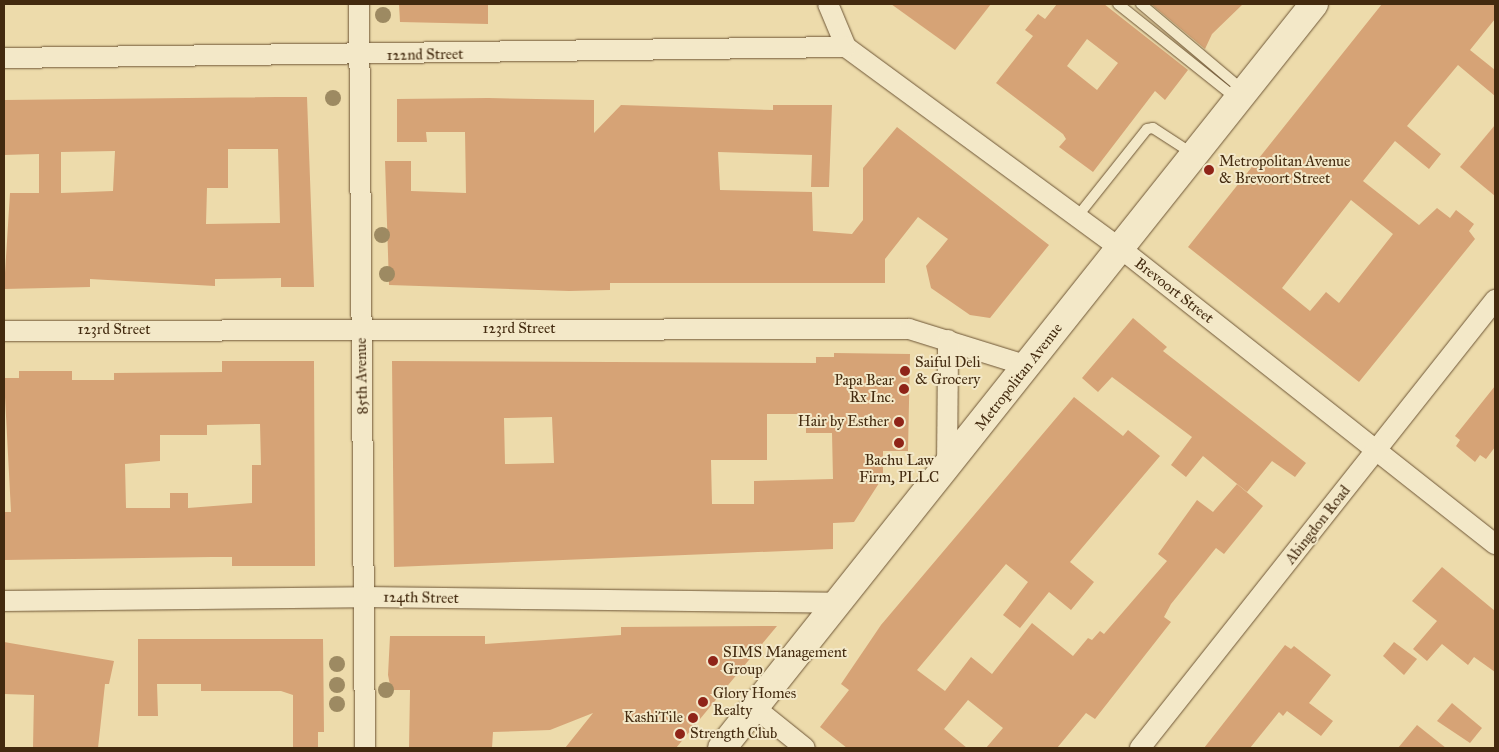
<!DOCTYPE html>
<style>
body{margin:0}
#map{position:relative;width:1499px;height:752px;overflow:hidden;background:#eddbab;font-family:"IM FELL Great Primer",serif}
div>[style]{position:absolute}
.building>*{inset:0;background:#d6a376}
.roads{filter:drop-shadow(0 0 1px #6e5636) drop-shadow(0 0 1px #6e5636)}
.service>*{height:10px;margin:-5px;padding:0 5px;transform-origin:5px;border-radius:5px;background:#f3e8c8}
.minor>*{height:20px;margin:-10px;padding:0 10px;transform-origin:10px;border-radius:10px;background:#f3e8c8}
.secondary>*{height:28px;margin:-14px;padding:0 14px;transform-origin:14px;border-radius:14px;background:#f3e8c8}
.trees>*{width:16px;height:16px;margin:-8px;border-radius:50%;background:#9d8a62}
.dots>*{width:14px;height:14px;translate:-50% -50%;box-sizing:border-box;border:2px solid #f3e8c8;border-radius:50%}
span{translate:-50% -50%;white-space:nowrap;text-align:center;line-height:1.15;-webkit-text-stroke:4px #f3e8c8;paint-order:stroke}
.street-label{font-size:15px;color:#432a0f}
.poi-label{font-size:15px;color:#432a0f}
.left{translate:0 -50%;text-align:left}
.right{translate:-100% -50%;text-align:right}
.frame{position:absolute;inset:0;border:5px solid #432a0f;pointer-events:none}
</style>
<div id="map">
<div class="building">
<div style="clip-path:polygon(399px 4px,488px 4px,488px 24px,400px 22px)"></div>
<div style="clip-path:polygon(891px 4px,991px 4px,955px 50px)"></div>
<div style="clip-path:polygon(evenodd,1057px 4px,1104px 4px,1188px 70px,1165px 100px,1155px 91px,1093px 172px,1059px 147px,1066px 139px,1063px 134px,996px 83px,1033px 36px,1025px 30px,1038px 14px,1045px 19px,1057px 4px,1087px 39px,1118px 63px,1097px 90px,1067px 66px,1087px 39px)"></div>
<div style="clip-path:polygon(1151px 4px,1243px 4px,1212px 34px,1205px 49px)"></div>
<div style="clip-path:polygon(evenodd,1382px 4px,1495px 4px,1495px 19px,1470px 50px,1495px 70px,1495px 96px,1458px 65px,1407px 126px,1441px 154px,1429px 169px,1395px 141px,1363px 181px,1419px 225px,1437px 208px,1450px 218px,1456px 210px,1474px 224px,1469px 231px,1475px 239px,1359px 382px,1188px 247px,1382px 4px,1351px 200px,1393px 234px,1339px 303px,1326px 292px,1310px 311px,1282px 288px,1351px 200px)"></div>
<div style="clip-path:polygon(evenodd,277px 97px,307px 97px,314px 287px,281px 287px,281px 278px,215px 279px,215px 286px,90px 279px,90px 287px,4px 289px,10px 193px,39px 193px,39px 154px,4px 155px,4px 100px,277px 97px,228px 149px,278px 149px,280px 223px,206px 224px,207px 188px,228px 188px,228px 149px,277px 97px,115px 151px,113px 191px,61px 193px,61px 152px,115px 151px)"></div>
<div style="clip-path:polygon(488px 98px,594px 100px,594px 133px,621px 105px,773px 110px,773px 105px,832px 105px,829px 187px,811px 187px,812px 155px,718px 152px,720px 190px,812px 192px,813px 231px,852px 234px,863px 220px,863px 168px,897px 127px,1049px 245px,990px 318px,970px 315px,931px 288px,926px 266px,948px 239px,918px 217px,885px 259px,885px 283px,610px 283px,610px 290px,569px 291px,389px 285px,385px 161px,411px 161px,411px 191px,466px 193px,465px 132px,426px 132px,427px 142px,397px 142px,397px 99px)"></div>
<div style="clip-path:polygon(1495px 125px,1495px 196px,1460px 167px)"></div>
<div style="clip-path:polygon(1133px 318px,1167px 347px,1163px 351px,1306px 463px,1295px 477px,1272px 461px,1247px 492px,1203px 456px,1186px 477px,1171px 465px,1192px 437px,1112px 377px,1098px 392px,1082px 378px)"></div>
<div style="clip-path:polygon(evenodd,834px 353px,910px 354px,908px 451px,883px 451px,883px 477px,854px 522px,833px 523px,833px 549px,394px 567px,392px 361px,816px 363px,816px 357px,834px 357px,834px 353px,767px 414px,806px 414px,806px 433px,832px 433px,833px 479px,754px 481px,754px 504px,712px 504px,711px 460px,767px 460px,767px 414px,834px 353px,552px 417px,554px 463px,505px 464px,504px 418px,552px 417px)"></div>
<div style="clip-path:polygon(evenodd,222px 361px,314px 361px,315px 566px,232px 566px,232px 557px,212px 557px,4px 560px,4px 512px,11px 512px,4px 378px,19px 378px,19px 371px,72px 371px,72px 380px,114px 380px,114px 373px,222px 372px,222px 361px,260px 424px,261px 465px,252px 465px,252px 503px,188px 508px,188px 493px,170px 493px,170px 508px,126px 508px,125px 464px,160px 461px,160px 435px,207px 435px,207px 425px,260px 424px)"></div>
<div style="clip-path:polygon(1495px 386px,1495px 447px,1486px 459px,1480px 455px,1475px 462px,1456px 446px,1460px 440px,1455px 436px)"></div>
<div style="clip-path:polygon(1074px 397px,1123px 436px,1128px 430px,1160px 456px,1070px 562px,1094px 582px,1071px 610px,1049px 592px,1020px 628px,1003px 615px,1028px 582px,1006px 564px,917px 670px,945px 691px,971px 657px,992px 674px,1032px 623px,1073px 656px,1088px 638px,1092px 640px,1100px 631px,1104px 634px,1167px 561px,1158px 554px,1197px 500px,1213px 512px,1237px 484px,1263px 506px,1224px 554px,1216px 548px,1171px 604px,1164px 617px,1171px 622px,1095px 719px,1086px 713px,1057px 748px,986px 748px,1003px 728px,968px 700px,944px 729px,967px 748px,847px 748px,820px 727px,849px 690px,841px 684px,881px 625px)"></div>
<div style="clip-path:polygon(1442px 567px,1495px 611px,1495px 672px,1474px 657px,1468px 665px,1442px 644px,1427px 661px,1413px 649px,1437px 621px,1412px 601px)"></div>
<div style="clip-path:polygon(777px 626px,676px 748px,565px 748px,593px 713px,550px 730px,493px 732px,492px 748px,409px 748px,410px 690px,391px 690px,388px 675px,390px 636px,485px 636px,485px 644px,621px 635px,621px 627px)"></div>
<div style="clip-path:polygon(138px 639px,323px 639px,324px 732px,318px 732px,318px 748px,293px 748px,293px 695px,281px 691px,201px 691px,201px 684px,157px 684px,158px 716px,138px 716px)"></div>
<div style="clip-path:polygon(4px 642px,114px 661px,109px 684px,105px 684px,98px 748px,33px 748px,34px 695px,4px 694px)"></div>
<div style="clip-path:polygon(1394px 642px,1417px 659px,1404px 675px,1383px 656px)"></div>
<div style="clip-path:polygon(1285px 645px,1291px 649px,1294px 646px,1331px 675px,1309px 703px,1333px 721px,1321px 736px,1287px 711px,1283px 716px,1279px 712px,1250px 748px,1204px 748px)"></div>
<div style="clip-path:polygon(1452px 703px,1482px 728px,1470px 743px,1437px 721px)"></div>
<div style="clip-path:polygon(1417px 725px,1446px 748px,1398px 748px)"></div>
</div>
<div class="roads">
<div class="service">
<div style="left:1118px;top:4px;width:152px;rotate:38.6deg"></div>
<div style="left:1141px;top:4px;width:135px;rotate:40.2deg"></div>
<div style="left:1077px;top:217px;width:112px;rotate:-51.5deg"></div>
<div style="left:1147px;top:129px;width:6px;rotate:-9deg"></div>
<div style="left:1153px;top:128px;width:48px;rotate:33deg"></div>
</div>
<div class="minor">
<div style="left:359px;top:4px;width:744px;rotate:89.54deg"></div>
<div style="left:828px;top:4px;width:47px;rotate:67.3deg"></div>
<div style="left:846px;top:47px;width:340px;rotate:36.3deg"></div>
<div style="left:1120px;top:248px;width:478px;rotate:38.3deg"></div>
<div style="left:4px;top:58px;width:842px;rotate:-0.75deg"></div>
<div style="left:4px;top:331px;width:905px;rotate:-0.13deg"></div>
<div style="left:909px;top:329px;width:125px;rotate:17.3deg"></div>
<div style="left:947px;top:467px;width:127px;rotate:-89.5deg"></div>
<div style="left:4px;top:601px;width:359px;rotate:-0.6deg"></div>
<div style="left:363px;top:597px;width:475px;rotate:0.7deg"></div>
<div style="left:754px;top:707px;width:65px;rotate:38.8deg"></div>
<div style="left:1140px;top:748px;width:572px;rotate:-51.61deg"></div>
</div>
<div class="secondary">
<div style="left:722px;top:748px;width:951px;rotate:-51.49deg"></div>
</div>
</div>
<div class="trees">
<div style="left:383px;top:15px"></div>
<div style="left:333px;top:98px"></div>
<div style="left:382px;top:235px"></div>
<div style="left:387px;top:274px"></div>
<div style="left:337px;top:664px"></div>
<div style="left:337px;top:685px"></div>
<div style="left:386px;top:690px"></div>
<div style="left:337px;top:704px"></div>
</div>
<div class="dots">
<div style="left:1209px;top:170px;background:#8f2418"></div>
<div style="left:905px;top:371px;background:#8f2418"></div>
<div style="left:904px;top:389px;background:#8f2418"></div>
<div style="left:899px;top:422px;background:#8f2418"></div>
<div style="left:899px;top:443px;background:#8f2418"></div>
<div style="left:713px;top:661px;background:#8f2418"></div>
<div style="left:703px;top:702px;background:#8f2418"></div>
<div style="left:693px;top:718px;background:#8f2418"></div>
<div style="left:680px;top:734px;background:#8f2418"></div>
</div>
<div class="street-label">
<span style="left:425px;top:55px;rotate:-1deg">122nd Street</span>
<span style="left:1174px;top:291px;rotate:38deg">Brevoort Street</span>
<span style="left:519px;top:329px">123rd Street</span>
<span style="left:114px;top:330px">123rd Street</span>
<span style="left:362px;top:376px;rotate:-91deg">85th Avenue</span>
<span style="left:1019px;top:377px;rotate:-52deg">Metropolitan Avenue</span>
<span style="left:1318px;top:525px;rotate:-52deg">Abingdon Road</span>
<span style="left:421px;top:598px;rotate:1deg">124th Street</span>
</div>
<div class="poi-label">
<span class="left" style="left:1219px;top:170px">Metropolitan Avenue<br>&amp; Brevoort Street</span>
<span class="left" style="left:915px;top:371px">Saiful Deli<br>&amp; Grocery</span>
<span class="right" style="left:894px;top:389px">Papa Bear<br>Rx Inc.</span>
<span class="right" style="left:889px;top:422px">Hair by Esther</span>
<span style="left:899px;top:469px">Bachu Law<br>Firm, PLLC</span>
<span class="left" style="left:723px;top:661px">SIMS Management<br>Group</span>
<span class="left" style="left:713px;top:702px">Glory Homes<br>Realty</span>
<span class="right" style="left:683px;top:718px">KashiTile</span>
<span class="left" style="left:690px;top:734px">Strength Club</span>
</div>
<div class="frame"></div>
</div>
